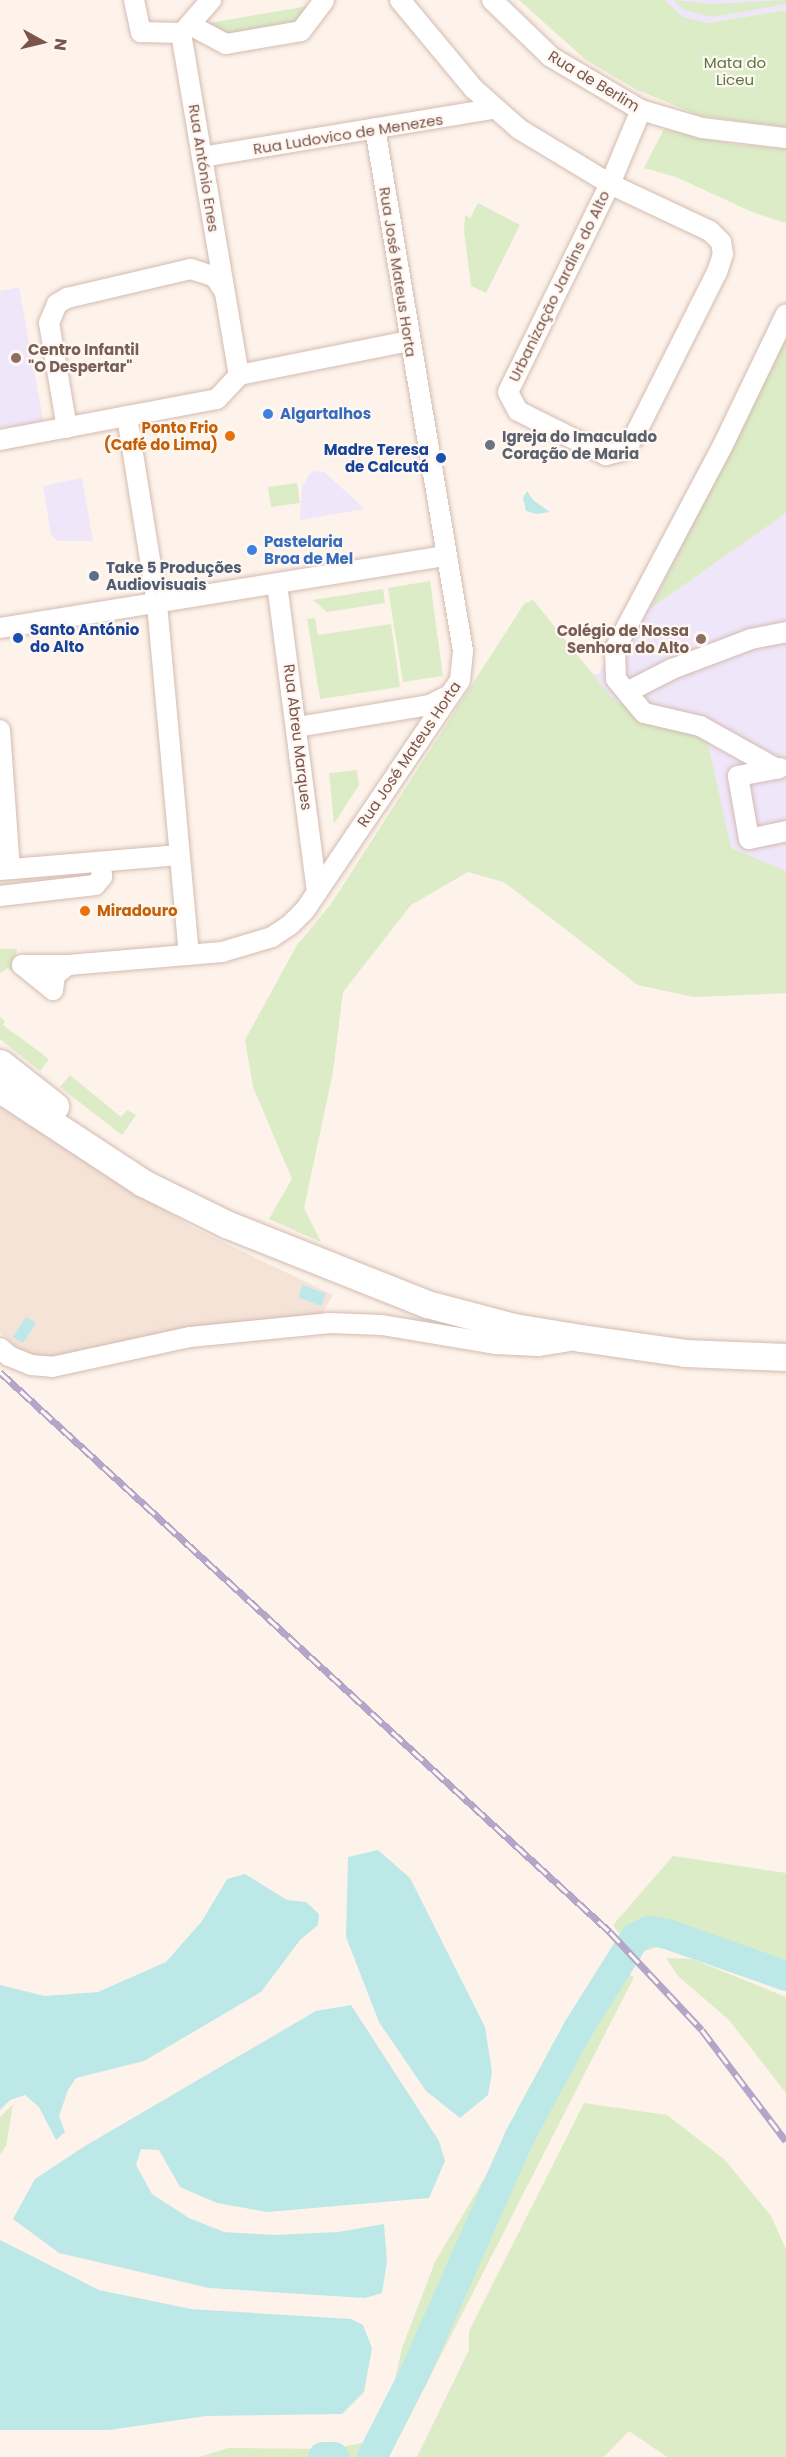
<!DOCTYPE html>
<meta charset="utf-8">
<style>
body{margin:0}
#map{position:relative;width:786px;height:2457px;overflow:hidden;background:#fdf3ea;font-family:Poppins,sans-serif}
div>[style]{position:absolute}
.residential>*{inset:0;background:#f5e3d8}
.education>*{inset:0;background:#f0e6fa}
.green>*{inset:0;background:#dcecc7}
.water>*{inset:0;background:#bde8e8}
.river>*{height:30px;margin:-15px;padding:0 15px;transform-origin:15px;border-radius:15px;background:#bde8e8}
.roads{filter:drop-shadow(0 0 2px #d3bbb1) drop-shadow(0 0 2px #d3bbb1)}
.minor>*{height:20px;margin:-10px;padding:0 10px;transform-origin:10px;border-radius:10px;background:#fff}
.secondary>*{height:27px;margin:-13.5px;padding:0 13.5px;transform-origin:13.5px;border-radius:13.5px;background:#fff}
.rail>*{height:7px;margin-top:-3.5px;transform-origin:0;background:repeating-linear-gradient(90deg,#fff7f1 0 14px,#b4a6c9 0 28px);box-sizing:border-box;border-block:2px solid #b4a6c9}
.dots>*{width:16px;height:16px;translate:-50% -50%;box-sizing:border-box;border:3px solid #fff7f1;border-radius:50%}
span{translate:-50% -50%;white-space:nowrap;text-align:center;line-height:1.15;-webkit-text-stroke:4.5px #fff7f1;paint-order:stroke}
.park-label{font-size:15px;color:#5a7941}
.street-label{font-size:15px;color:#79554c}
.education-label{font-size:15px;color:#785e54;font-weight:700}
.left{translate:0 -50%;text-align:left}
.right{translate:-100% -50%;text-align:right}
.shop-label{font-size:15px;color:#366cbe;font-weight:700}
.food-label{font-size:15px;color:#c56008;font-weight:700}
.worship-label{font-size:15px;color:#5b616d;font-weight:700}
.transit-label{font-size:15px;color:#164399;font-weight:700}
.service-label{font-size:15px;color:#4e5e75;font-weight:700}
.north{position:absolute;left:12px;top:12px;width:60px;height:60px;-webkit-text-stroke:4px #fff7f1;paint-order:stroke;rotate:98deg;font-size:16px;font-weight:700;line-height:24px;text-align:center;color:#79554c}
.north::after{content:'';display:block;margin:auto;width:21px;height:27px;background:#79554c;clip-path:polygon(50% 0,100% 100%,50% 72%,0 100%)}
</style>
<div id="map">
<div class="residential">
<div style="clip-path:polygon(0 1107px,190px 1226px,333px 1295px,320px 1317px,54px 1358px,23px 1353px,0 1332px)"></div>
</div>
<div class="education">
<div style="clip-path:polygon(665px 0,786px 0,786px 10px,708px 23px,683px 17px)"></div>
<div style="clip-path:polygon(19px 287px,44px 425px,0 427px,0 291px)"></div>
<div style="clip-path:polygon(786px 299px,786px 993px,694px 997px,638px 985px,504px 882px,468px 872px,472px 689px,524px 604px,533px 600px,592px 674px,599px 674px)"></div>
<div style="clip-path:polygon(312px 471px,324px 472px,365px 509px,300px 520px,302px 486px)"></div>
<div style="clip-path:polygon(82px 478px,93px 541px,58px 541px,51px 535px,43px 486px)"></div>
</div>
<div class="green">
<div style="clip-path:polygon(519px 0,665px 0,683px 17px,708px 23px,786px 10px,786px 127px,701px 116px,637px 90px,586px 60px)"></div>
<div style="clip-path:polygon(673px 0,711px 4px,786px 0,786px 4px,713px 17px,685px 10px)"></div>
<div style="clip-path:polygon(314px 5px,299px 25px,226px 37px,203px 24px)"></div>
<div style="clip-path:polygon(664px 129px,731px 144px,786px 149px,786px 223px,752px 212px,676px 177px,644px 168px)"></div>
<div style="clip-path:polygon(478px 203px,520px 225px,486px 293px,471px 286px,464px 231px,465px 215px,470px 218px)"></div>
<div style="clip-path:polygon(786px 335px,786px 513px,651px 608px)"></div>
<div style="clip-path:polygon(297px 483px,300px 503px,271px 507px,268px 487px)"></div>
<div style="clip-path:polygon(430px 581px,443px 676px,403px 682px,388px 588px)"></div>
<div style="clip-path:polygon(383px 589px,385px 603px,327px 612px,313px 600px)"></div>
<div style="clip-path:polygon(533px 600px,611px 697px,643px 719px,707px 739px,731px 848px,786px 871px,786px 993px,694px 997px,638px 985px,504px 882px,468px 872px,411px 905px,343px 992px,333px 1072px,304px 1208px,321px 1242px,269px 1219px,292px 1179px,253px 1087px,245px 1040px,297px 945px,331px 904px,524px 604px)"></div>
<div style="clip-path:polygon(315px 618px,318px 635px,391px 624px,400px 687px,320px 699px,307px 619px)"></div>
<div style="clip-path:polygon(357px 770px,359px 785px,334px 824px,329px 773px)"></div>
<div style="clip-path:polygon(0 949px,17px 949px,13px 972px,8px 968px,0 973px)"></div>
<div style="clip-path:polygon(0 1017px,5px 1021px,3px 1025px,49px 1059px,40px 1071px,0 1039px)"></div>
<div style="clip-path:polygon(70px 1075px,121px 1117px,127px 1110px,136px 1115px,122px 1135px,60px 1087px)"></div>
<div style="clip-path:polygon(673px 1856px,786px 1873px,786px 1980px,683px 1938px,634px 1955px,613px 1925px)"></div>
<div style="clip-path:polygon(666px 1958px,692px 1959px,786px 1997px,786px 2093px,729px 2020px,678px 1976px)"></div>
<div style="clip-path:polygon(610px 1965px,634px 1977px,389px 2457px,199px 2457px,228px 2448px,331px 2449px,373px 2441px,389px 2406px,402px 2348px,435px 2262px)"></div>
<div style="clip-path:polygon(584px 2103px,667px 2115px,725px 2160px,771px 2216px,786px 2249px,786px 2457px,667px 2457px,629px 2431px,604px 2457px,417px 2457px,469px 2350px,469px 2331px)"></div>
<div style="clip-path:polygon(13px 2104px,6px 2146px,0 2155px,0 2117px)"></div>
</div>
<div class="water">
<div style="clip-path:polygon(527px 491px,533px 500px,550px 512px,537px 514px,526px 511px,523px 498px)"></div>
<div style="clip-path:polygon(303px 1285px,326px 1294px,321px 1306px,298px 1297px)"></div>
<div style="clip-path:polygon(26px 1317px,36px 1323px,23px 1343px,13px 1337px)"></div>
<div style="clip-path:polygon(378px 1850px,410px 1878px,485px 2027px,492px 2072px,488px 2095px,460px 2118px,426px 2091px,379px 2022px,346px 1937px,348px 1857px)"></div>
<div style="clip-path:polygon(245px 1874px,287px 1900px,306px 1902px,319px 1914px,318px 1925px,300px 1940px,261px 1992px,144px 2061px,76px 2078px,68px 2090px,59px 2116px,65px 2132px,56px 2140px,39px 2107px,25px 2095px,10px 2100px,0 2110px,0 1985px,45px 1996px,98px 1992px,166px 1962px,202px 1921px,227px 1879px)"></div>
<div style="clip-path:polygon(351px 2005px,439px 2141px,445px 2161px,429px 2198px,267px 2212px,217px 2203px,180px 2187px,159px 2150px,141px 2149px,136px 2165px,152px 2194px,189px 2218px,224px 2232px,274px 2235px,338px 2232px,384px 2224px,387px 2262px,382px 2293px,365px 2298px,209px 2288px,59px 2253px,13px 2219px,35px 2179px,85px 2146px,316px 2011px)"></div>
<div style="clip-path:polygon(0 2240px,99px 2290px,191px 2309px,351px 2319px,363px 2325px,372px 2348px,364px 2392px,342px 2414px,206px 2416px,109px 2430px,0 2430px)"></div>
</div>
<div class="river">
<div style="left:323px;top:2457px;width:11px"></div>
<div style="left:372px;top:2457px;width:94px;rotate:-62.9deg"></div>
<div style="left:415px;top:2373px;width:257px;rotate:-66.1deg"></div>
<div style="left:519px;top:2138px;width:124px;rotate:-61.6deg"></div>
<div style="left:578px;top:2029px;width:107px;rotate:-57.9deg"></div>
<div style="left:635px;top:1938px;width:16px;rotate:-27deg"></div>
<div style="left:649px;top:1931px;width:18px;rotate:9deg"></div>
<div style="left:667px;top:1934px;width:126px;rotate:19.4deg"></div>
</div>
<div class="roads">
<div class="minor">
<div style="left:134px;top:0;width:33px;rotate:78deg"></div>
<div style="left:141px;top:32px;width:40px;rotate:1.4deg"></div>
<div style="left:400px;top:0;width:116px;rotate:50.3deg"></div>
<div style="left:474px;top:89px;width:60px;rotate:41.6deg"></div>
<div style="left:519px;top:129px;width:106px;rotate:31.1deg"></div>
<div style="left:610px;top:184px;width:110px;rotate:25.2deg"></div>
<div style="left:710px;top:231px;width:16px;rotate:45deg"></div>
<div style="left:721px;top:242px;width:12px;rotate:81deg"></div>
<div style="left:723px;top:254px;width:19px;rotate:108deg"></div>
<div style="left:717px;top:272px;width:180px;rotate:116.7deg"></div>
<div style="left:636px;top:433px;width:20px;rotate:123deg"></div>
<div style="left:625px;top:450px;width:20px;rotate:165deg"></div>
<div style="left:606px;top:455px;width:98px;rotate:-153.4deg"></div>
<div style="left:518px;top:411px;width:21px;rotate:-118deg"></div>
<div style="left:508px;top:392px;width:232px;rotate:-63.9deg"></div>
<div style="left:610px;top:184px;width:80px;rotate:-67.3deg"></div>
<div style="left:492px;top:0;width:82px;rotate:44deg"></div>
<div style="left:551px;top:57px;width:104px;rotate:30.5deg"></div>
<div style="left:641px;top:110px;width:64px;rotate:16.4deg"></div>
<div style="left:702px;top:128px;width:85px;rotate:6.8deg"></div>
<div style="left:192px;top:26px;width:38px;rotate:28deg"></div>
<div style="left:226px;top:44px;width:76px;rotate:-9.8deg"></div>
<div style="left:301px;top:31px;width:38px;rotate:-53deg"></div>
<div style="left:183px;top:32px;width:43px;rotate:-48.8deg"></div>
<div style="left:181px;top:33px;width:347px;rotate:80.4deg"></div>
<div style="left:202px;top:157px;width:295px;rotate:-9.4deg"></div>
<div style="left:127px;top:416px;width:190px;rotate:80.9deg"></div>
<div style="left:157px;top:604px;width:352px;rotate:84.8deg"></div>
<div style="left:67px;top:428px;width:107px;rotate:-99.7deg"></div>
<div style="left:49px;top:323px;width:21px;rotate:-67deg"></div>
<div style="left:57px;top:304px;width:12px;rotate:-31deg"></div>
<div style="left:67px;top:298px;width:127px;rotate:-13.2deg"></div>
<div style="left:191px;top:269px;width:25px;rotate:18deg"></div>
<div style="left:215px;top:277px;width:17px;rotate:57deg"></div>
<div style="left:0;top:440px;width:221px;rotate:-10.7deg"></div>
<div style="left:217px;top:399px;width:33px;rotate:-47deg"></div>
<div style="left:239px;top:375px;width:173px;rotate:-11.3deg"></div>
<div style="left:277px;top:584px;width:309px;rotate:82.6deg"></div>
<div style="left:0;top:628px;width:452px;rotate:-9.2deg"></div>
<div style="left:627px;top:692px;width:51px;rotate:-27.1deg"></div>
<div style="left:672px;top:669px;width:85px;rotate:-20.8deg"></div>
<div style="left:751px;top:639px;width:36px;rotate:-11deg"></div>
<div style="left:297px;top:727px;width:135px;rotate:-9.4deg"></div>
<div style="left:430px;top:705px;width:22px;rotate:-27deg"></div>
<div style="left:0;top:730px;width:139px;rotate:85.9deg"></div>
<div style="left:780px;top:768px;width:43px;rotate:169.2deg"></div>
<div style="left:738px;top:776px;width:64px;rotate:80.1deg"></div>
<div style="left:749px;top:839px;width:38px;rotate:-12deg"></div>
<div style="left:777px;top:769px;width:88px;rotate:-150.8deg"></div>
<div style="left:700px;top:726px;width:57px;rotate:-166.9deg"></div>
<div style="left:644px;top:713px;width:44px;rotate:-129.5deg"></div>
<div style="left:616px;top:679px;width:30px;rotate:-92deg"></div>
<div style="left:615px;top:649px;width:231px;rotate:-62.1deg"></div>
<div style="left:723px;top:445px;width:145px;rotate:-64.3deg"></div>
<div style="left:0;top:870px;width:180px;rotate:-4.8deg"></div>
<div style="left:0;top:896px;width:96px;rotate:-6.6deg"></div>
<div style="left:95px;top:885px;width:11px;rotate:-49deg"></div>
<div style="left:102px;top:877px;width:15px;rotate:-94deg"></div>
<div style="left:53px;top:990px;width:15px;rotate:-82deg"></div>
<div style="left:55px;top:975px;width:16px;rotate:-38deg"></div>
<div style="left:68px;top:965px;width:155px;rotate:-4.8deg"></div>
<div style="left:222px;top:952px;width:52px;rotate:-16.7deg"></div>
<div style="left:272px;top:937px;width:22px;rotate:-34deg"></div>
<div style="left:290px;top:925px;width:21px;rotate:-45deg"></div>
<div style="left:305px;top:910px;width:277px;rotate:-56deg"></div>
<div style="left:460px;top:680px;width:29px;rotate:-84deg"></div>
<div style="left:463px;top:651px;width:530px;rotate:-99.55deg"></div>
<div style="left:53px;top:990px;width:40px;rotate:-141deg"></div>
<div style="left:22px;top:965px;width:46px"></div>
<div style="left:0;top:1348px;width:12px;rotate:42deg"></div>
<div style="left:9px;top:1356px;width:24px;rotate:22deg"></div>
<div style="left:31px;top:1365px;width:21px;rotate:5deg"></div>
<div style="left:52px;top:1367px;width:141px;rotate:-12.3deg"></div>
<div style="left:190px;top:1337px;width:141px;rotate:-5.7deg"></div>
<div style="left:330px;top:1323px;width:52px;rotate:2.2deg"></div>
<div style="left:382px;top:1325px;width:116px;rotate:9.5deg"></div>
<div style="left:496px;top:1344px;width:42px;rotate:2.7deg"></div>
<div style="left:538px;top:1346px;width:30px;rotate:-9deg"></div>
</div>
<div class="secondary">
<div style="left:0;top:1063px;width:70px;rotate:38deg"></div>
<div style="left:0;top:1089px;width:171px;rotate:33.3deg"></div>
<div style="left:143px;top:1183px;width:93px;rotate:26.3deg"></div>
<div style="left:226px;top:1224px;width:216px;rotate:21.7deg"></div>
<div style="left:427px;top:1304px;width:90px;rotate:14.8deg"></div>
<div style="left:514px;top:1327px;width:68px;rotate:9.3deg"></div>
<div style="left:581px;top:1338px;width:105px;rotate:8.2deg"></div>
<div style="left:685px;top:1353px;width:101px;rotate:2.3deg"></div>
</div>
</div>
<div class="rail">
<div style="left:0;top:1372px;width:828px;rotate:42.55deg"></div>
<div style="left:610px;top:1932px;width:134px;rotate:46.8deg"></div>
<div style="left:702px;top:2030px;width:139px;rotate:52.9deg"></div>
</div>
<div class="dots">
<div style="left:16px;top:358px;background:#8d6e63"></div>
<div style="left:268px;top:414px;background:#3f7fe0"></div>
<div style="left:230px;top:436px;background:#e8710a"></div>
<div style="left:490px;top:445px;background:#6b7280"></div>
<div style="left:441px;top:458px;background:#1a4fb4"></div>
<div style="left:252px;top:550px;background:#3f7fe0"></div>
<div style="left:94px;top:576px;background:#5c6f8a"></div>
<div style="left:18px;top:638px;background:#1a4fb4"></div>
<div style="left:701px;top:639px;background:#8d6e63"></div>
<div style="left:85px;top:911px;background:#e8710a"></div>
</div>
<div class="park-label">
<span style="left:735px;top:71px">Mata do<br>Liceu</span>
</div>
<div class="street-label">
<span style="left:594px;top:81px;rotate:31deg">Rua de Berlim</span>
<span style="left:348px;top:134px;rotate:-9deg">Rua Ludovico de Menezes</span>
<span style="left:204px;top:168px;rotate:81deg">Rua António Enes</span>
<span style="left:398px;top:272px;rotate:81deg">Rua José Mateus Horta</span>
<span style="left:559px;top:286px;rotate:-64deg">Urbanização Jardins do Alto</span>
<span style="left:298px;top:737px;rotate:83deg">Rua Abreu Marques</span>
<span style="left:409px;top:754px;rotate:-56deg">Rua José Mateus Horta</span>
</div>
<div class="education-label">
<span class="left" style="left:28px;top:358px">Centro Infantil<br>"O Despertar"</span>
<span class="right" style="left:689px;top:639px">Colégio de Nossa<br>Senhora do Alto</span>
</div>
<div class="shop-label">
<span class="left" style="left:280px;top:414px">Algartalhos</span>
<span class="left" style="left:264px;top:550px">Pastelaria<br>Broa de Mel</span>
</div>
<div class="food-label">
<span class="right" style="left:218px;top:436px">Ponto Frio<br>(Café do Lima)</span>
<span class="left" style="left:97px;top:911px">Miradouro</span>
</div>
<div class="worship-label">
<span class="left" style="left:502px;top:445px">Igreja do Imaculado<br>Coração de Maria</span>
</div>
<div class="transit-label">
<span class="right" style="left:429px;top:458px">Madre Teresa<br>de Calcutá</span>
<span class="left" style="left:30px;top:638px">Santo António<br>do Alto</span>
</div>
<div class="service-label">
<span class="left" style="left:106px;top:576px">Take 5 Produções<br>Audiovisuais</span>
</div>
<div class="north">N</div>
</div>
